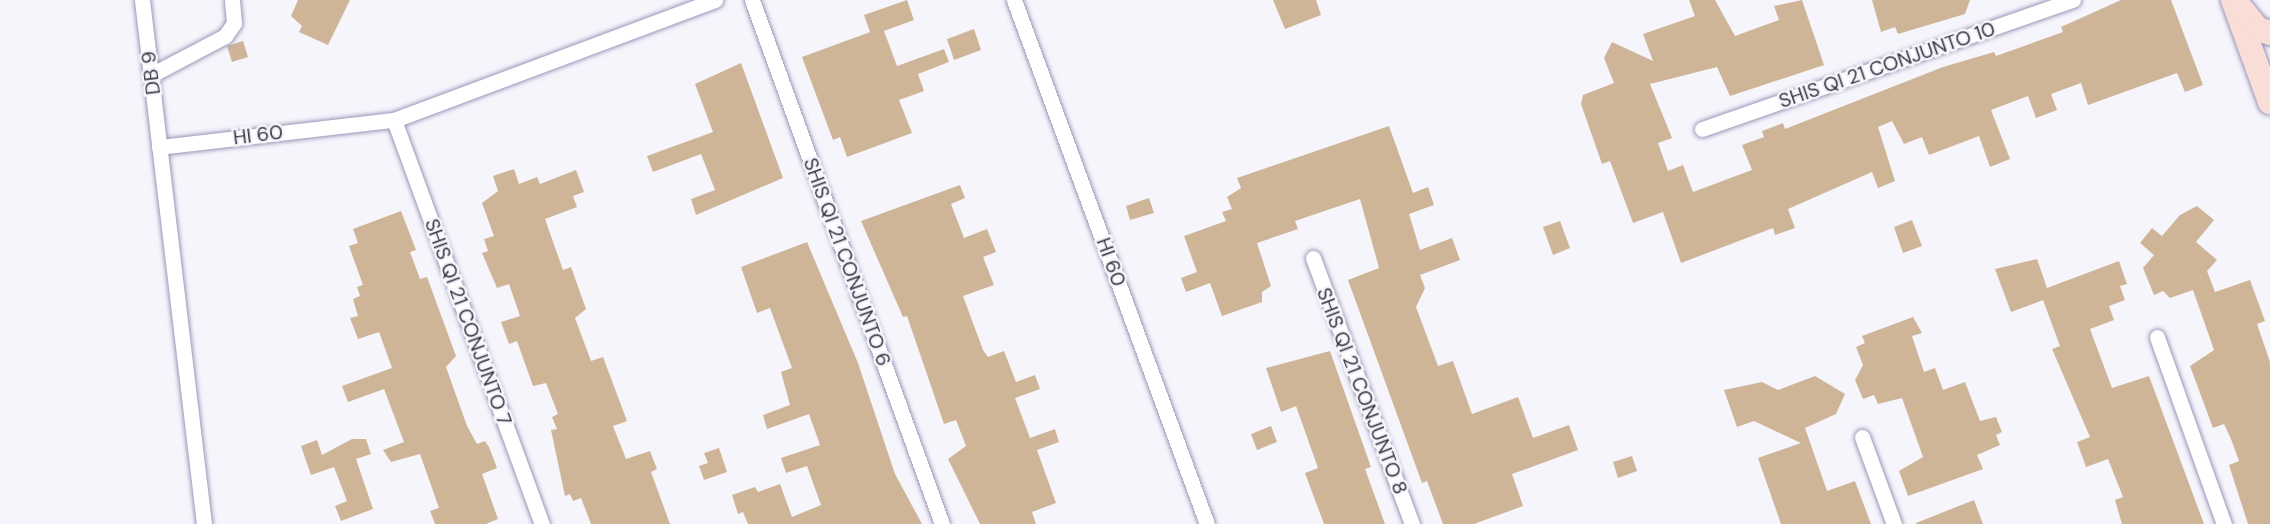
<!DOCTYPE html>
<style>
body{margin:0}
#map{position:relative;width:2270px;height:524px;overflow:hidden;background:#f6f5fc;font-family:"DM Sans",sans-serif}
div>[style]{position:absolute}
.building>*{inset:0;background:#cfb598}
.roads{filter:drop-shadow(0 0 2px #9b96b8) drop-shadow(0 0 2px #9b96b8)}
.minor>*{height:15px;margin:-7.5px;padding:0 7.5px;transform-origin:7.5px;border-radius:7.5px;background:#fff}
.primary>*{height:24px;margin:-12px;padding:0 12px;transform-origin:12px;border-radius:12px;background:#f8ded7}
span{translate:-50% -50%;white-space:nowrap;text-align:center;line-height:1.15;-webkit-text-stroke:5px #f6f5fc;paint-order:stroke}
.street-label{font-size:20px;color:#3a3846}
</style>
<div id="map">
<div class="building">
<div style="clip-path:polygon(298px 0,350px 0,328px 45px,299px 32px,302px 26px,291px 16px)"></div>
<div style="clip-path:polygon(907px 0,914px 20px,884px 31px,897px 66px,944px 49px,949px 62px,918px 74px,924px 91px,899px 100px,912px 133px,847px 157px,840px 137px,833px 140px,802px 57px,870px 32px,864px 15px)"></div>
<div style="clip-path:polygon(1273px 0,1316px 0,1321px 15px,1285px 29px)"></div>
<div style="clip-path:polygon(1689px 0,1715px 0,1735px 36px,1779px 20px,1774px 6px,1802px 0,1824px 65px,1730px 96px,1717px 67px,1650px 84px,1672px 138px,1658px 143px,1668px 171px,1683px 165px,1693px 192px,1752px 170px,1742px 145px,1764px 137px,1762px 131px,1783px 123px,1785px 129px,1943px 67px,1994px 52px,1996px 56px,2063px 32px,2061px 27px,2121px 0,2171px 0,2203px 85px,2185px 92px,2177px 73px,2088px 105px,2081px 83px,2051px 94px,2057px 110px,2036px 118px,2028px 96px,1991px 110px,2010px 159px,1990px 167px,1979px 136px,1929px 155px,1922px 137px,1904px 144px,1892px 121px,1878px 127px,1895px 181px,1878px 188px,1872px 172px,1788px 209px,1795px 228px,1775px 235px,1773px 228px,1681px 263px,1663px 212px,1633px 223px,1610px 161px,1602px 164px,1581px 104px,1583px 95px,1614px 83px,1604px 58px,1612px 42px,1653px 61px,1643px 34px,1695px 16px)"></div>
<div style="clip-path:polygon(1872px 0,1970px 0,1965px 14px,1898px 34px,1895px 27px,1881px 32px)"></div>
<div style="clip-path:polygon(974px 29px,981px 50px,954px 60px,947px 39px)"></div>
<div style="clip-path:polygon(243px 41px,248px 57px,232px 62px,227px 46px)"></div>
<div style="clip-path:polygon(741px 63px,783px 178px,696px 215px,691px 199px,715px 190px,701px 154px,653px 172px,647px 156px,713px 132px,695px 84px)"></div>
<div style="clip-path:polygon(1389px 126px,1413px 193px,1428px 187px,1434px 205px,1409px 214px,1420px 250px,1452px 238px,1460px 260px,1420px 275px,1425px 288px,1416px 307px,1438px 366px,1453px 361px,1472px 414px,1518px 397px,1533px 438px,1569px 425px,1578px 450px,1512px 474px,1523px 506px,1474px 524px,1443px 524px,1427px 481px,1422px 483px,1348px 280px,1379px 268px,1360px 199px,1295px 221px,1298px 229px,1257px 243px,1271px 286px,1262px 292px,1262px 302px,1222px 316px,1210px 283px,1186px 292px,1181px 278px,1197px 272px,1184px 236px,1226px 221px,1222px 212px,1232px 209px,1227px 197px,1241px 188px,1237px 178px)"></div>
<div style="clip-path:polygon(514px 169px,519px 184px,537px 177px,540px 184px,576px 170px,584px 192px,573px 196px,577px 207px,545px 219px,563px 270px,571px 267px,586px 309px,575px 318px,591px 361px,603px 357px,627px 421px,613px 426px,626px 459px,650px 451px,657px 469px,651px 472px,670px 524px,591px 524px,581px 498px,573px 501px,570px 494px,565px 496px,551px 430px,557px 429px,552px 417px,558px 414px,546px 383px,533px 386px,517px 341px,509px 344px,501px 322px,520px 316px,509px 284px,497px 288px,482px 253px,488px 251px,484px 239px,494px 236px,482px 203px,498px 191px,493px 176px)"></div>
<div style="clip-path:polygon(960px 185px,965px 198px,951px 204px,964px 238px,987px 229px,996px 252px,983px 257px,994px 285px,963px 296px,983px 350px,988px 357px,1004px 351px,1016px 382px,1035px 375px,1040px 389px,1015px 398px,1030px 438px,1055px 429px,1059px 442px,1037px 450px,1056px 503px,1032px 512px,1036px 524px,980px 524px,948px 459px,966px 446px,956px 420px,944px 424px,907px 316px,903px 317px,861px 221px)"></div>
<div style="clip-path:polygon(1149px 198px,1154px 213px,1130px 220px,1126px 206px)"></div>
<div style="clip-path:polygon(2197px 206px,2214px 220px,2196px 242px,2217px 260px,2207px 271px,2215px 292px,2250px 280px,2265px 321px,2257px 324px,2270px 362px,2270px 524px,2248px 524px,2229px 465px,2239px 461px,2231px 439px,2224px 424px,2213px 428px,2190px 366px,2214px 350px,2193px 290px,2170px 298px,2163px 291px,2154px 295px,2143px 268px,2154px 255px,2140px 243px,2152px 228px,2162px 236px,2180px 215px)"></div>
<div style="clip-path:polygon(401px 211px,416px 250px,410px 252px,420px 279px,427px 277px,456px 356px,446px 367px,467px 426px,477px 444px,485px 441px,489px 447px,497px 468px,482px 474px,498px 519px,486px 524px,435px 524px,430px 511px,439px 508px,420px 454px,391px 462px,383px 450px,404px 442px,384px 389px,348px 402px,342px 386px,392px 368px,379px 332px,358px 339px,350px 318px,358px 316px,353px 299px,360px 296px,357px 287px,363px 285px,349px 246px,358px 243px,353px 229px)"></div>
<div style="clip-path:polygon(1912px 220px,1922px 246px,1903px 253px,1894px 227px)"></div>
<div style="clip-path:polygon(1560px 221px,1570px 248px,1553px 255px,1543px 227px)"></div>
<div style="clip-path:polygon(807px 242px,858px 363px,895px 474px,922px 524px,748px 524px,743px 512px,738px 514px,732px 495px,755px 487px,758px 492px,780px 484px,792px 517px,821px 505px,807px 466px,786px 473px,781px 458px,820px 445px,809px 414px,767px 429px,763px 415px,790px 405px,781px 372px,792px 368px,770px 308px,757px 313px,741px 267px)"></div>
<div style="clip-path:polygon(2037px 259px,2047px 288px,2119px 261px,2127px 284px,2120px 286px,2125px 300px,2109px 306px,2114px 320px,2090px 329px,2112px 388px,2149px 376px,2204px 524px,2122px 524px,2115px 500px,2123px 497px,2108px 459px,2086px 467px,2077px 442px,2090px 437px,2052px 349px,2060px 346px,2043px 300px,2011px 312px,1995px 269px)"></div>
<div style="clip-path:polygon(1913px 317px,1922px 333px,1912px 336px,1924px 372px,1935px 368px,1943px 390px,1965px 382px,1980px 421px,1996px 417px,2002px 432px,1996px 435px,2000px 445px,1977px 455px,1983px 469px,1908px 496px,1899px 471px,1923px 457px,1902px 398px,1878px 404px,1874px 395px,1863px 399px,1855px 380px,1863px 365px,1856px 347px,1865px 343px,1862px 336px)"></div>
<div style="clip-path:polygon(1330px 351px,1371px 467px,1365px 469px,1385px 524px,1324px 524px,1305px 473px,1318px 468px,1296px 406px,1281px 412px,1266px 368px)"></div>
<div style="clip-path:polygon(1815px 376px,1845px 394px,1836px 414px,1805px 428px,1827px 491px,1855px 481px,1871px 524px,1781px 524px,1758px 458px,1801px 443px,1754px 421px,1737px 427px,1724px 390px,1762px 382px,1778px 390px)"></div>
<div style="clip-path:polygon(1271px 426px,1277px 442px,1257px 450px,1251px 434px)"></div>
<div style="clip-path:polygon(352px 439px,366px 439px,371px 454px,356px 459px,373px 509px,341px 521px,335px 506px,347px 501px,334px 467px,311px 475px,301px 446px,317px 440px,322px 455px)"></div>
<div style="clip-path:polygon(719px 448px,727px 472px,704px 480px,699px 466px,708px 463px,704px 453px)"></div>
<div style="clip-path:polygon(1632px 456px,1637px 471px,1618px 478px,1613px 462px)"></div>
<div style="clip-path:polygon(1974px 500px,1983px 524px,1916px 524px,1916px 523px)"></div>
</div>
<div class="roads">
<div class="minor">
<div style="left:142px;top:0;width:528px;rotate:83.25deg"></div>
<div style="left:752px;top:0;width:557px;rotate:70.07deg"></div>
<div style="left:1014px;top:0;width:558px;rotate:69.78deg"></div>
<div style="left:151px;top:75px;width:84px;rotate:-27.8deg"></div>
<div style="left:225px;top:36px;width:16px;rotate:-55deg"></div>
<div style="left:234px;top:23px;width:23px;rotate:-95deg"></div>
<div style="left:394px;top:120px;width:430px;rotate:69.9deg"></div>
<div style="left:1702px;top:129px;width:393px;rotate:-19.2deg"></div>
<div style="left:159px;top:147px;width:237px;rotate:-6.6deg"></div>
<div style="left:394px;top:120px;width:343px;rotate:-20.5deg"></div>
<div style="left:1313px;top:258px;width:284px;rotate:69.6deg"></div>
<div style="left:2157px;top:337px;width:199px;rotate:70.3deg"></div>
<div style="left:1862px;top:437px;width:93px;rotate:69.8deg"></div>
</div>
<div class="primary">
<div style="left:2233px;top:0;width:109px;rotate:70.1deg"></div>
<div style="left:2240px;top:7px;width:28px;rotate:51deg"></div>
<div style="left:2258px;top:29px;width:13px;rotate:18deg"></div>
</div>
</div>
<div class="street-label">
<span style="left:1887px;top:65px;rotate:-19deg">SHIS QI 21 CONJUNTO 10</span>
<span style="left:151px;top:73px;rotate:-97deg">DB 9</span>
<span style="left:258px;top:135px;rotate:-7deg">HI 60</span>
<span style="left:847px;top:262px;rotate:70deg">SHIS QI 21 CONJUNTO 6</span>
<span style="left:1111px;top:262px;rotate:70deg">HI 60</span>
<span style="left:468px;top:322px;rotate:70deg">SHIS QI 21 CONJUNTO 7</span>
<span style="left:1362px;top:391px;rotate:69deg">SHIS QI 21 CONJUNTO 8</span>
</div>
</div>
